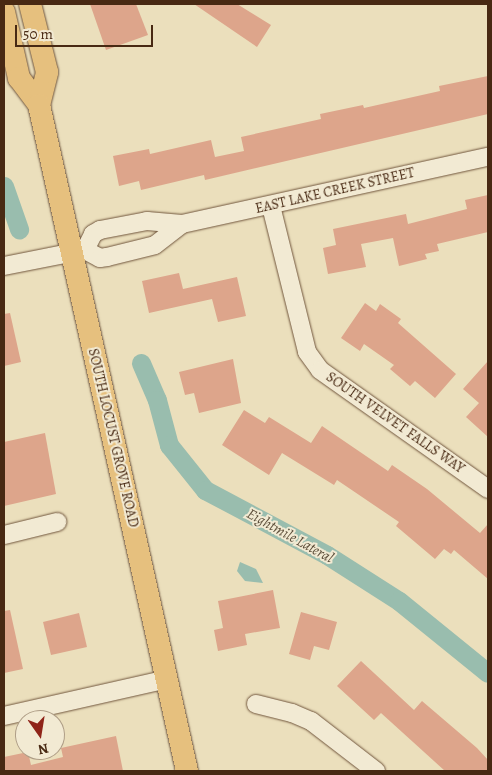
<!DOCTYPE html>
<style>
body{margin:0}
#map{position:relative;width:492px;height:775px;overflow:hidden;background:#ebdfbc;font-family:Alegreya,serif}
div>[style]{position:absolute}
.water>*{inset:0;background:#99bdae}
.canal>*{height:19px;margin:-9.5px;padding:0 9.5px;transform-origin:9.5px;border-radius:9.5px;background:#99bdae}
.building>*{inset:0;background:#dda58b}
.roads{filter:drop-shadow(0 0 1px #71563d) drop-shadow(0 0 1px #71563d)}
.minor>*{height:18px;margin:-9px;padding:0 9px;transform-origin:9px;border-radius:9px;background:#f2ead3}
.major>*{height:22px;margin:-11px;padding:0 11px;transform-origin:11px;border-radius:11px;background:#e6c07e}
span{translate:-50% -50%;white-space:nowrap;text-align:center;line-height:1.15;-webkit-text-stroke:4px #f2ead3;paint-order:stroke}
.street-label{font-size:14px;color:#482913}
.water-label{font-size:15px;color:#5c4e3a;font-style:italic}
.frame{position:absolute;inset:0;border:5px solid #482913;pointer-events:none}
.north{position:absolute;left:15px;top:710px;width:50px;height:50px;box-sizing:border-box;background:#f2ead3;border:1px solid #ae9d86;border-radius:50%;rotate:167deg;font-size:14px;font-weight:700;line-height:20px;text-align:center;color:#482913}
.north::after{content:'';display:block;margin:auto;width:18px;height:22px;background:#8f2418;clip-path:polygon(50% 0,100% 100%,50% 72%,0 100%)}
.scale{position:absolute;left:15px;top:25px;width:138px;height:22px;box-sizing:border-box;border:2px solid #482913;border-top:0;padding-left:6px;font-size:15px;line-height:18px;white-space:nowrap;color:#482913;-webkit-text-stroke:4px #f2ead3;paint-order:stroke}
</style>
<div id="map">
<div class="water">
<div style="clip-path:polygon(240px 562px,256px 569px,263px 583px,245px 581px,237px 571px)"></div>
</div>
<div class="canal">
<div style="left:4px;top:186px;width:46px;rotate:70.8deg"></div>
<div style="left:141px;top:363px;width:40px;rotate:66.6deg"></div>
<div style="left:157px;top:400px;width:47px;rotate:75.1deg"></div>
<div style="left:169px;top:445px;width:58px;rotate:51.3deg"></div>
<div style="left:205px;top:490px;width:138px;rotate:28deg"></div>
<div style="left:327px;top:555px;width:85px;rotate:32.6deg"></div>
<div style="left:399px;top:601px;width:114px;rotate:39deg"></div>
</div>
<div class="building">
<div style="clip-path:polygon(90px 4px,136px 4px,148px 35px,106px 50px)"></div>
<div style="clip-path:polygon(194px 4px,237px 4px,271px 25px,257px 47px)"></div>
<div style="clip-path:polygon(488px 76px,488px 114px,205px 180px,204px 175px,141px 190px,139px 181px,119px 186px,113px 156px,149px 149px,150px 154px,211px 140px,215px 157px,244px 151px,241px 137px,321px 119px,320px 114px,363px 105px,364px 108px,440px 91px,439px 86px)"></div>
<div style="clip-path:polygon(488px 195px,488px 232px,437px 244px,439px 251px,425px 254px,427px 259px,399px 266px,393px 238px,361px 244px,366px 267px,328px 274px,323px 248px,336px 245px,333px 229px,406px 214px,408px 224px,467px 209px,465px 200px)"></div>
<div style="clip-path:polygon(179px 273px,183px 289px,237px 277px,246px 316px,218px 322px,212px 299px,149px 313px,142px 281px)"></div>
<div style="clip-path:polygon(365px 303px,376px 311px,380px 304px,401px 319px,398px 323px,456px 374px,435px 398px,415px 381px,410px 386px,390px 369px,394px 365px,364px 344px,360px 351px,341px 338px)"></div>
<div style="clip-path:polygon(10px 313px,21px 362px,4px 366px,4px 314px)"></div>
<div style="clip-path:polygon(233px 359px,241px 403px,199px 413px,194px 393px,185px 395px,179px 372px)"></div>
<div style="clip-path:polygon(488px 361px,488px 437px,466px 417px,479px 403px,463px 389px)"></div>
<div style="clip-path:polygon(244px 410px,265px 423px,269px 417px,311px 443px,322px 426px,388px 471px,392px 465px,427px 489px,480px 533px,488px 524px,488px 579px,454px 550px,451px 554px,444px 549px,435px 559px,396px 526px,399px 522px,337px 480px,334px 485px,282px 453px,269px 475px,222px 445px)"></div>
<div style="clip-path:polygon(45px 433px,56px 494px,4px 506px,4px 442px)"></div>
<div style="clip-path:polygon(273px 590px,280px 628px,245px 634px,247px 645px,218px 651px,214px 630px,223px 628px,218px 601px)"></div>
<div style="clip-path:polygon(10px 610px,23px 669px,4px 673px,4px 611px)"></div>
<div style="clip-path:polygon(301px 612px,337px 622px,329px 650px,314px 646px,310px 660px,289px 654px)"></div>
<div style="clip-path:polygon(79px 613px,87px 647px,51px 655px,43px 622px)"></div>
<div style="clip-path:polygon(361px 661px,414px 710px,422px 701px,477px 748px,488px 760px,488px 771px,445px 771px,381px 713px,374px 720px,337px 686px)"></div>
<div style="clip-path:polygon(116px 736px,123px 771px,4px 771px,4px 757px,28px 752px,31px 765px,63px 757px,61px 748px)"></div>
</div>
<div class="roads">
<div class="minor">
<div style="left:271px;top:206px;width:150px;rotate:76.1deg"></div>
<div style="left:307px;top:352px;width:22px;rotate:54deg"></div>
<div style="left:320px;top:370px;width:206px;rotate:35.3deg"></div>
<div style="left:85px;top:250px;width:18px;rotate:-63deg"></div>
<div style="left:93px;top:234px;width:8px;rotate:-30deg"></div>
<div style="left:100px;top:230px;width:48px;rotate:-10.8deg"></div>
<div style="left:147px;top:221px;width:35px;rotate:5deg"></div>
<div style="left:182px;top:224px;width:313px;rotate:-12.4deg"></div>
<div style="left:4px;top:266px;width:83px;rotate:-11.2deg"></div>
<div style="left:85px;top:250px;width:17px;rotate:28deg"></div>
<div style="left:100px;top:258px;width:7px;rotate:-8deg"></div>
<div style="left:107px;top:257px;width:49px;rotate:-14deg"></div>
<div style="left:155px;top:245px;width:34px;rotate:-38deg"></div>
<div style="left:4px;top:535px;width:55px;rotate:-13.8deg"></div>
<div style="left:256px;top:704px;width:37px;rotate:14deg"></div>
<div style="left:292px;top:713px;width:21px;rotate:23deg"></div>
<div style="left:311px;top:721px;width:82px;rotate:37.6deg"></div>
<div style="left:4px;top:716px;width:168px;rotate:-12.7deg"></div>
</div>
<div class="major">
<div style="left:4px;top:12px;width:68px;rotate:77.2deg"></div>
<div style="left:19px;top:78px;width:34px;rotate:53deg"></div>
<div style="left:39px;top:105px;width:34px;rotate:-76deg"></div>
<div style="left:47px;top:72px;width:70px;rotate:-104deg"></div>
<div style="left:39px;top:105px;width:682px;rotate:77.47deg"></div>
</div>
</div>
<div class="street-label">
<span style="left:335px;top:191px;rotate:-13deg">EAST LAKE CREEK STREET</span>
<span style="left:395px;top:423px;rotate:35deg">SOUTH VELVET FALLS WAY</span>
<span style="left:113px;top:438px;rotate:77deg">SOUTH LOCUST GROVE ROAD</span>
</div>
<div class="water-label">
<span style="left:290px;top:536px;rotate:29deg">Eightmile Lateral</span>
</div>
<div class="frame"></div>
<div class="north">N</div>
<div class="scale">50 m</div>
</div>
